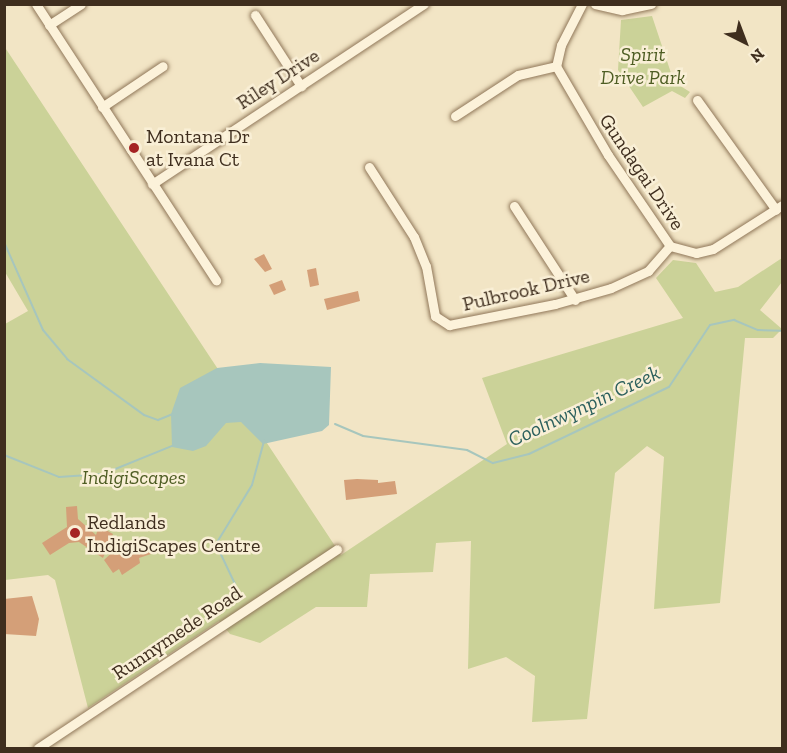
<!DOCTYPE html>
<style>
body{margin:0}
#map{position:relative;width:787px;height:753px;overflow:hidden;background:#f2e5c5;font-family:"Zilla Slab",serif}
div>[style]{position:absolute}
.green>*{inset:0;background:#cbd298}
.water>*{inset:0;background:#a7c6bd}
.stream>*{height:2px;margin:-1px;padding:0 1px;transform-origin:1px;border-radius:1px;background:#a7c6bd}
.building>*{inset:0;background:#d49f78}
.roads{filter:drop-shadow(0 0 2px #907759) drop-shadow(0 0 2px #907759)}
.minor>*{height:9px;margin:-4.5px;padding:0 4.5px;transform-origin:4.5px;border-radius:4.5px;background:#fcf2da}
.dots>*{width:16px;height:16px;translate:-50% -50%;box-sizing:border-box;border:3px solid #f9efd6;border-radius:50%}
span{translate:-50% -50%;white-space:nowrap;text-align:center;line-height:1.15;-webkit-text-stroke:5px #f9efd6;paint-order:stroke}
.park-label{font-size:20px;color:#4e5d23;font-style:italic}
.street-label{font-size:20px;color:#3f2e1e}
.poi-label{font-size:20px;color:#3f2e1e}
.left{translate:0 -50%;text-align:left}
.water-label{font-size:21px;color:#2c605d;font-style:italic}
.frame{position:absolute;inset:0;border:6px solid #3f2e1e;pointer-events:none}
.north{position:absolute;left:715px;top:12px;width:60px;height:60px;-webkit-text-stroke:4px #f9efd6;paint-order:stroke;rotate:138deg;font-size:16px;font-weight:700;line-height:24px;text-align:center;color:#3f2e1e}
.north::after{content:'';display:block;margin:auto;width:21px;height:27px;background:#3f2e1e;clip-path:polygon(50% 0,100% 100%,50% 72%,0 100%)}
</style>
<div id="map">
<div class="green">
<div style="clip-path:polygon(652px 16px,674px 82px,690px 92px,685px 98px,672px 91px,643px 107px,618px 70px,621px 20px)"></div>
<div style="clip-path:polygon(4px 46px,341px 555px,507px 444px,482px 378px,683px 318px,656px 278px,673px 260px,696px 263px,715px 292px,738px 287px,782px 258px,782px 282px,760px 310px,782px 329px,773px 338px,745px 338px,720px 603px,654px 609px,664px 457px,647px 446px,615px 473px,587px 719px,532px 722px,535px 676px,506px 657px,468px 669px,471px 541px,436px 543px,433px 572px,370px 574px,367px 607px,316px 607px,260px 643px,230px 634px,219px 621px,88px 708px,55px 580px,48px 575px,5px 580px,5px 324px,28px 311px,5px 272px)"></div>
</div>
<div class="water">
<div style="clip-path:polygon(260px 363px,331px 367px,329px 425px,322px 431px,263px 444px,241px 422px,226px 423px,206px 446px,193px 451px,172px 447px,171px 414px,180px 388px,217px 368px)"></div>
</div>
<div class="stream">
<div style="left:4px;top:242px;width:96px;rotate:66.1deg"></div>
<div style="left:43px;top:330px;width:38px;rotate:50deg"></div>
<div style="left:67px;top:359px;width:95px;rotate:36deg"></div>
<div style="left:144px;top:415px;width:15px;rotate:20deg"></div>
<div style="left:158px;top:420px;width:16px;rotate:-22deg"></div>
<div style="left:335px;top:424px;width:30px;rotate:23deg"></div>
<div style="left:363px;top:436px;width:105px;rotate:7.7deg"></div>
<div style="left:467px;top:450px;width:29px;rotate:27deg"></div>
<div style="left:493px;top:463px;width:37px;rotate:-14deg"></div>
<div style="left:529px;top:454px;width:155px;rotate:-25.6deg"></div>
<div style="left:669px;top:387px;width:74px;rotate:-56.5deg"></div>
<div style="left:710px;top:325px;width:25px;rotate:-12deg"></div>
<div style="left:734px;top:320px;width:26px;rotate:23deg"></div>
<div style="left:758px;top:330px;width:24px;rotate:2deg"></div>
<div style="left:4px;top:455px;width:59px;rotate:21.8deg"></div>
<div style="left:59px;top:477px;width:44px;rotate:-3.9deg"></div>
<div style="left:103px;top:474px;width:74px;rotate:-22.1deg"></div>
<div style="left:235px;top:584px;width:44px;rotate:-115.4deg"></div>
<div style="left:216px;top:544px;width:69px;rotate:-58.6deg"></div>
<div style="left:252px;top:485px;width:46px;rotate:-74.7deg"></div>
</div>
<div class="building">
<div style="clip-path:polygon(264px 254px,272px 269px,265px 272px,254px 259px)"></div>
<div style="clip-path:polygon(316px 268px,319px 285px,310px 287px,307px 270px)"></div>
<div style="clip-path:polygon(282px 280px,286px 290px,274px 295px,269px 285px)"></div>
<div style="clip-path:polygon(358px 291px,360px 301px,327px 310px,324px 299px)"></div>
<div style="clip-path:polygon(357px 479px,378px 480px,378px 483px,395px 481px,397px 494px,346px 500px,344px 480px)"></div>
<div style="clip-path:polygon(77px 506px,78px 519px,96px 535px,99px 526px,113px 534px,103px 558px,79px 542px,69px 543px,50px 555px,42px 543px,67px 527px,66px 507px)"></div>
<div style="clip-path:polygon(123px 542px,128px 553px,152px 546px,154px 553px,139px 558px,140px 563px,122px 575px,119px 569px,113px 573px,104px 560px)"></div>
<div style="clip-path:polygon(32px 596px,39px 619px,36px 636px,4px 634px,4px 599px)"></div>
</div>
<div class="roads">
<div class="minor">
<div style="left:36px;top:4px;width:330px;rotate:56.9deg"></div>
<div style="left:582px;top:4px;width:46px;rotate:117.1deg"></div>
<div style="left:561px;top:45px;width:22px;rotate:103deg"></div>
<div style="left:556px;top:66px;width:103px;rotate:59.7deg"></div>
<div style="left:608px;top:155px;width:110px;rotate:55.7deg"></div>
<div style="left:670px;top:246px;width:27px;rotate:15deg"></div>
<div style="left:696px;top:253px;width:17px;rotate:-13deg"></div>
<div style="left:713px;top:249px;width:82px;rotate:-32.5deg"></div>
<div style="left:595px;top:4px;width:28px;rotate:13deg"></div>
<div style="left:622px;top:10px;width:30px;rotate:-12deg"></div>
<div style="left:255px;top:15px;width:85px;rotate:57.1deg"></div>
<div style="left:49px;top:25px;width:38px;rotate:-33deg"></div>
<div style="left:697px;top:100px;width:135px;rotate:54.3deg"></div>
<div style="left:102px;top:107px;width:73px;rotate:-33.9deg"></div>
<div style="left:455px;top:116px;width:75px;rotate:-33.1deg"></div>
<div style="left:518px;top:75px;width:39px;rotate:-13deg"></div>
<div style="left:369px;top:167px;width:83px;rotate:57.3deg"></div>
<div style="left:414px;top:237px;width:31px;rotate:68deg"></div>
<div style="left:426px;top:266px;width:51px;rotate:79.8deg"></div>
<div style="left:435px;top:316px;width:17px;rotate:33deg"></div>
<div style="left:449px;top:325px;width:108px;rotate:-11.2deg"></div>
<div style="left:555px;top:304px;width:58px;rotate:-15.9deg"></div>
<div style="left:611px;top:288px;width:41px;rotate:-24.7deg"></div>
<div style="left:648px;top:271px;width:33px;rotate:-49deg"></div>
<div style="left:152px;top:184px;width:326px;rotate:-33.5deg"></div>
<div style="left:514px;top:206px;width:112px;rotate:57deg"></div>
<div style="left:38px;top:748px;width:359px;rotate:-33.6deg"></div>
</div>
</div>
<div class="dots">
<div style="left:134px;top:148px;background:#a52323"></div>
<div style="left:75px;top:533px;background:#a52323"></div>
</div>
<div class="park-label">
<span style="left:643px;top:66px">Spirit<br>Drive Park</span>
<span style="left:134px;top:477px">IndigiScapes</span>
</div>
<div class="street-label">
<span style="left:278px;top:79px;rotate:-33deg">Riley Drive</span>
<span style="left:642px;top:172px;rotate:56deg">Gundagai Drive</span>
<span style="left:526px;top:290px;rotate:-13deg">Pulbrook Drive</span>
<span style="left:177px;top:633px;rotate:-34deg">Runnymede Road</span>
</div>
<div class="poi-label">
<span class="left" style="left:146px;top:148px">Montana Dr<br>at Ivana Ct</span>
<span class="left" style="left:87px;top:534px">Redlands<br>IndigiScapes Centre</span>
</div>
<div class="water-label">
<span style="left:584px;top:406px;rotate:-25deg">Coolnwynpin Creek</span>
</div>
<div class="frame"></div>
<div class="north">N</div>
</div>
